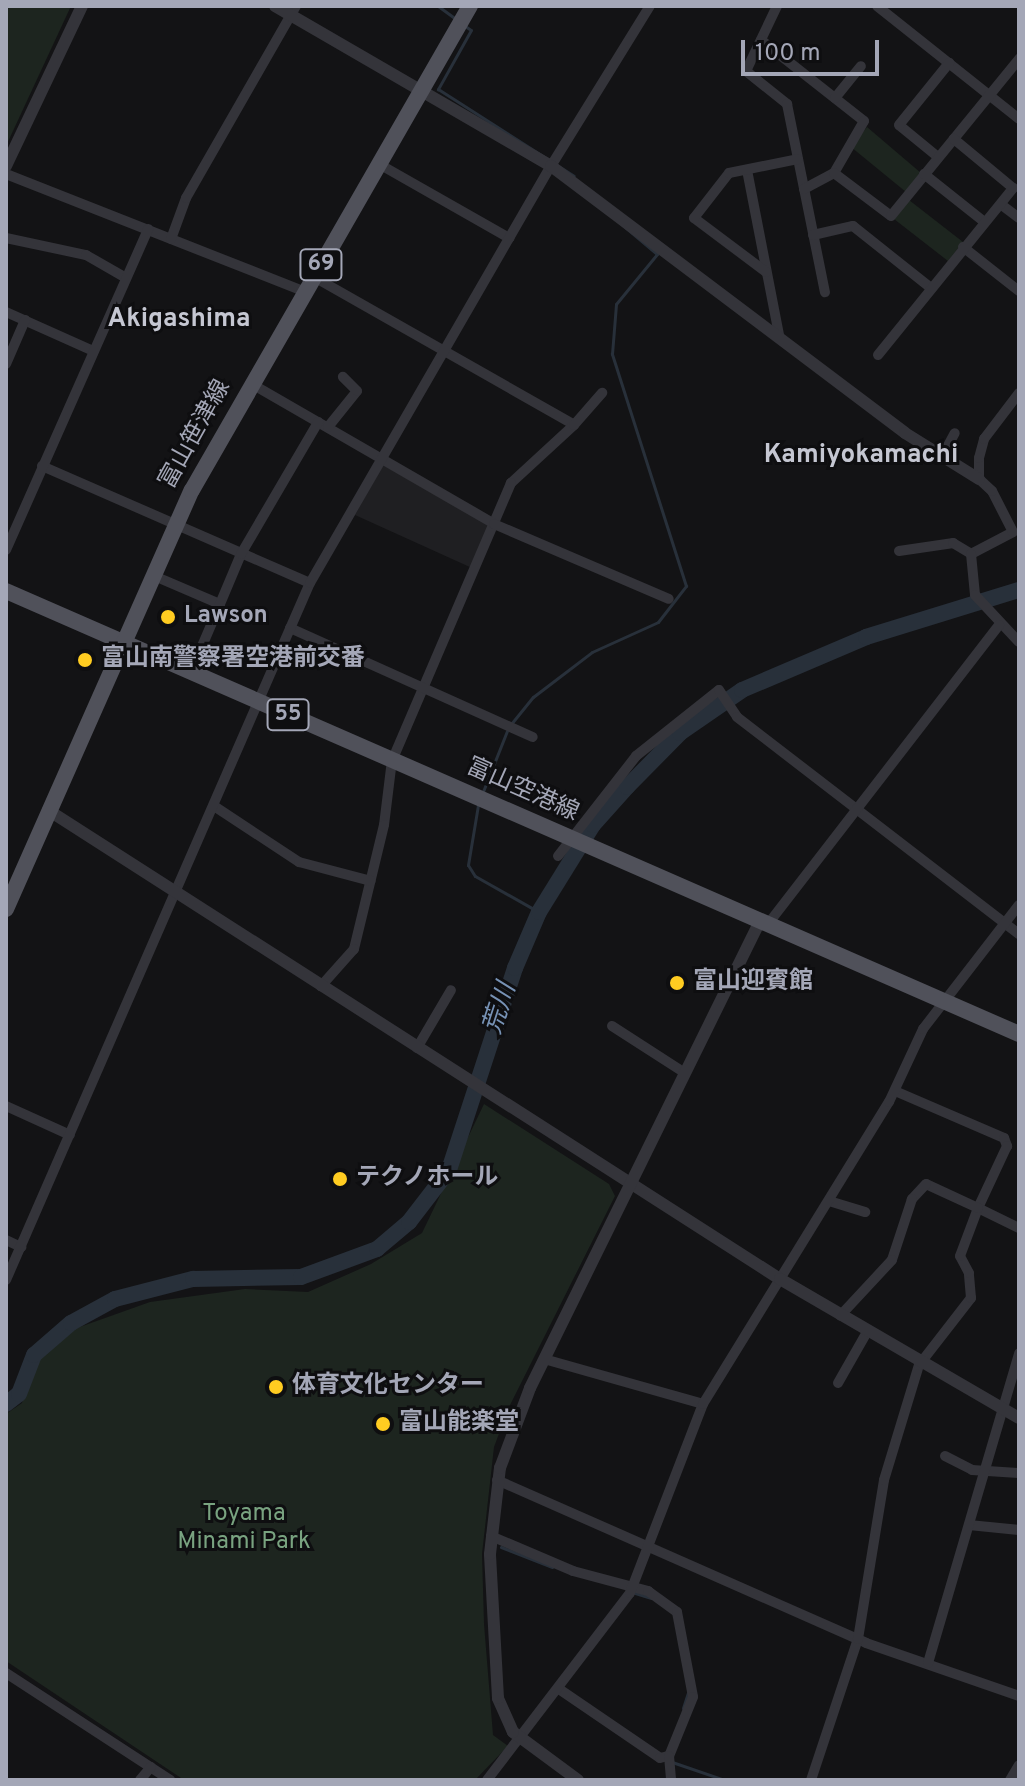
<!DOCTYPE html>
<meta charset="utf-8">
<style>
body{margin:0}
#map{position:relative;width:1025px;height:1786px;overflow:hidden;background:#131315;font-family:Overpass,"Noto Sans JP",sans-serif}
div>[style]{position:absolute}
.built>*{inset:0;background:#1f1f22}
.green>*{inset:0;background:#1d251f}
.stream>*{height:3px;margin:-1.5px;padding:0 1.5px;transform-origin:1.5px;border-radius:1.5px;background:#28303a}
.river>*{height:16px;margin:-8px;padding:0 8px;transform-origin:8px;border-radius:8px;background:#28303a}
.minor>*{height:10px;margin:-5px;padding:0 5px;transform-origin:5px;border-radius:5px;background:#34343a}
.tertiary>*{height:12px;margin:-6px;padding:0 6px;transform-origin:6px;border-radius:6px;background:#34343a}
.primary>*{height:16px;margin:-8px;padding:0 8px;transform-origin:8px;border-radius:8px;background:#50515a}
.dots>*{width:22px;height:22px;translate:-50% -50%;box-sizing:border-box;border:4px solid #0e0e10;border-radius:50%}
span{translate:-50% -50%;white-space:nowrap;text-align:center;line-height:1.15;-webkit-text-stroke:6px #0e0e10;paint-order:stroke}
.shield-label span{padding:2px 6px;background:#0e0e10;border:2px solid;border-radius:6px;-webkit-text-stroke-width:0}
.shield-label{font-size:22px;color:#a4a7b7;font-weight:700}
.street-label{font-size:24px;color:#a4a7b7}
.poi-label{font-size:24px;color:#a4a7b7;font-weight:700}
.left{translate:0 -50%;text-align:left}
.park-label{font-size:24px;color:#79a380}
.neighbourhood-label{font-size:26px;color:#c5c7d2;font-weight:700}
.water-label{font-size:26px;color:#7792b5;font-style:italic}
.frame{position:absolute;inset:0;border:8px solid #a4a7b7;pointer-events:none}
.scale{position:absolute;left:741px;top:40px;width:138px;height:36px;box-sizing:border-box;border:4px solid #a4a7b7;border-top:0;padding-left:10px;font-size:24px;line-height:28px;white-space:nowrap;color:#a4a7b7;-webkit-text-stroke:6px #0e0e10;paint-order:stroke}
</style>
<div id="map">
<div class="built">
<div style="clip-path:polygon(383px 465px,490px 525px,472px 568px,355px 515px)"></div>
</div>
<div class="green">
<div style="clip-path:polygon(6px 6px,71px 6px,6px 146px)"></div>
<div style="clip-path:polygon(867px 127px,921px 173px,906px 192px,851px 147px)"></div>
<div style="clip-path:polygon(909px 200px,963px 242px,948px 261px,894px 219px)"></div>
<div style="clip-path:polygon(484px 1104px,609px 1184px,615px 1196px,509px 1407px,494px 1447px,482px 1554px,484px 1624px,493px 1735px,508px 1746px,475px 1780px,184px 1780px,6px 1661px,6px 1414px,22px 1403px,35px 1362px,77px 1328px,150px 1302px,245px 1289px,308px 1292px,371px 1264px,422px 1233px)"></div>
</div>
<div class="stream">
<div style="left:438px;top:6px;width:22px;rotate:36deg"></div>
<div style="left:465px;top:26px;width:7px;rotate:34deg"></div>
<div style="left:471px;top:30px;width:68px;rotate:119.2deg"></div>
<div style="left:438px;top:89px;width:161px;rotate:32.6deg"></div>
<div style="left:511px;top:724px;width:35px;rotate:-51deg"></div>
<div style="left:533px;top:697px;width:74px;rotate:-37.3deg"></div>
<div style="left:592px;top:652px;width:72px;rotate:-24.4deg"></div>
<div style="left:658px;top:622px;width:46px;rotate:-52.1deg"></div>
<div style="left:686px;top:586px;width:244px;rotate:-107.7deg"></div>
<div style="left:612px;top:354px;width:50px;rotate:-85.4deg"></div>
<div style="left:616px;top:304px;width:65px;rotate:-50.6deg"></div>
<div style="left:657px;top:254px;width:48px;rotate:-140deg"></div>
<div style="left:482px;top:794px;width:68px;rotate:-68.4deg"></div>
<div style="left:478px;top:805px;width:61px;rotate:99.5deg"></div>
<div style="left:468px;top:865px;width:13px;rotate:58deg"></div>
<div style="left:475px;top:876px;width:73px;rotate:29.4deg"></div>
<div style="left:501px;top:1547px;width:55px;rotate:21.4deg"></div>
<div style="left:635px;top:1593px;width:17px;rotate:17deg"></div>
<div style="left:683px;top:1708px;width:16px;rotate:-72deg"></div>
<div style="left:672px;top:1762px;width:56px;rotate:18.8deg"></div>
</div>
<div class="river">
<div style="left:6px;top:1404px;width:16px;rotate:-38deg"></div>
<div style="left:19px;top:1394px;width:42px;rotate:-69deg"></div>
<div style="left:34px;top:1355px;width:49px;rotate:-40.9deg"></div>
<div style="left:71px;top:1323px;width:50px;rotate:-28.6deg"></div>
<div style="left:115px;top:1299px;width:81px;rotate:-14.4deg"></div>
<div style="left:193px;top:1279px;width:108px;rotate:-1.1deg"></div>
<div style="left:301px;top:1277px;width:81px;rotate:-20.2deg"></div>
<div style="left:377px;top:1249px;width:42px;rotate:-40.2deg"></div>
<div style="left:409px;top:1222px;width:66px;rotate:-52.4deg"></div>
<div style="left:449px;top:1170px;width:213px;rotate:-71.9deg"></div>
<div style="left:515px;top:968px;width:61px;rotate:-66.8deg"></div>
<div style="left:539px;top:912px;width:102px;rotate:-58.2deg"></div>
<div style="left:593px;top:825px;width:51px;rotate:-48.2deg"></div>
<div style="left:627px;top:787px;width:76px;rotate:-45.5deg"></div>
<div style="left:680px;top:733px;width:75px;rotate:-34.7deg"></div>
<div style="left:742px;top:690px;width:135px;rotate:-23.1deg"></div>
<div style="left:866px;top:637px;width:160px;rotate:-17.1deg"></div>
</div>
<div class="minor">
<div style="left:777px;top:6px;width:72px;rotate:115.5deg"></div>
<div style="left:746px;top:71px;width:53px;rotate:38.8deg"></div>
<div style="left:787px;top:104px;width:192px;rotate:78.6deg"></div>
<div style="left:877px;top:6px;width:181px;rotate:38.5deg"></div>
<div style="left:761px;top:40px;width:131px;rotate:38.2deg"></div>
<div style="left:864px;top:121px;width:60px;rotate:120deg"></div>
<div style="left:834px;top:173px;width:34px;rotate:152deg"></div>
<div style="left:835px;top:98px;width:41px;rotate:-50.9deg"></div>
<div style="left:938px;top:157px;width:50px;rotate:-140.6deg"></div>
<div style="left:899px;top:125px;width:80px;rotate:-51.1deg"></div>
<div style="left:379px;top:164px;width:150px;rotate:29.6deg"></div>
<div style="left:747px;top:170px;width:172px;rotate:79deg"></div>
<div style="left:834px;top:173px;width:71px;rotate:37deg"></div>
<div style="left:891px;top:216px;width:203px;rotate:-50.8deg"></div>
<div style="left:6px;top:174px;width:321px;rotate:21.5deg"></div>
<div style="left:924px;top:174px;width:75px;rotate:38.5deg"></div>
<div style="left:1003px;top:206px;width:20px;rotate:37deg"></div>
<div style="left:813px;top:235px;width:41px;rotate:-12.7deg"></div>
<div style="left:853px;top:226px;width:100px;rotate:38.5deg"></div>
<div style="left:6px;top:238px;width:82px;rotate:12deg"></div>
<div style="left:86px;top:255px;width:46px;rotate:29.9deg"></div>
<div style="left:171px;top:239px;width:44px;rotate:-69.9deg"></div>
<div style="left:186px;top:198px;width:221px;rotate:-60.2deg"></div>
<div style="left:963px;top:247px;width:71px;rotate:38.2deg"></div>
<div style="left:766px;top:272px;width:90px;rotate:-143.1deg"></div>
<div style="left:694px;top:218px;width:57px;rotate:-52.1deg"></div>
<div style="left:729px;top:173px;width:70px;rotate:-11.5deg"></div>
<div style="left:314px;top:277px;width:299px;rotate:29.6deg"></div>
<div style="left:574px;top:425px;width:86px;rotate:137.4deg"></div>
<div style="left:511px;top:483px;width:301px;rotate:113.2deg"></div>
<div style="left:392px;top:760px;width:65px;rotate:97deg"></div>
<div style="left:384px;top:825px;width:128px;rotate:103.6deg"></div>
<div style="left:354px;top:949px;width:50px;rotate:131.7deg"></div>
<div style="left:6px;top:312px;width:95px;rotate:24.1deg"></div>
<div style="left:878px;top:355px;width:215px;rotate:-51deg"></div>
<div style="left:1013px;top:188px;width:77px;rotate:-140.3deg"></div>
<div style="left:6px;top:364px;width:48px;rotate:-66.6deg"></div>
<div style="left:252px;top:384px;width:280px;rotate:30deg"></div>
<div style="left:494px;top:524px;width:190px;rotate:23.2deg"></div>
<div style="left:574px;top:425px;width:43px;rotate:-48.8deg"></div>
<div style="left:328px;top:427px;width:46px;rotate:-51.1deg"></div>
<div style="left:357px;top:391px;width:20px;rotate:-135deg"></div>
<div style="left:942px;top:457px;width:27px;rotate:-62deg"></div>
<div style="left:42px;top:466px;width:292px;rotate:23.6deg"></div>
<div style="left:6px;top:550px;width:351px;rotate:-66.1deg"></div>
<div style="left:899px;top:551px;width:55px;rotate:-8.4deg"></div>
<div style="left:953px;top:543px;width:21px;rotate:31deg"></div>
<div style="left:971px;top:554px;width:47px;rotate:-27.6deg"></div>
<div style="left:1013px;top:532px;width:46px;rotate:-117.1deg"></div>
<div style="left:992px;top:491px;width:18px;rotate:-137deg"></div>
<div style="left:979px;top:479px;width:21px;rotate:-90deg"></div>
<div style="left:979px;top:458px;width:20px;rotate:-75deg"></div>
<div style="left:984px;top:439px;width:58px;rotate:-52.7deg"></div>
<div style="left:971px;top:554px;width:41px;rotate:84.4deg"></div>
<div style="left:975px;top:595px;width:64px;rotate:46.9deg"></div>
<div style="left:152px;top:575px;width:74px;rotate:23.1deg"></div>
<div style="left:220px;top:604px;width:74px;rotate:113.1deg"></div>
<div style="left:220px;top:604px;width:54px;rotate:-67.2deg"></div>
<div style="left:241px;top:554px;width:153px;rotate:-59.7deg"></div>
<div style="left:290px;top:628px;width:266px;rotate:24.2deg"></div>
<div style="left:214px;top:806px;width:102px;rotate:33.4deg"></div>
<div style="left:299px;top:862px;width:74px;rotate:14.8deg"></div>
<div style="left:558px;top:856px;width:127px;rotate:-52deg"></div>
<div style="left:636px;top:756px;width:106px;rotate:-38.5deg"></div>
<div style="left:719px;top:690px;width:32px;rotate:56deg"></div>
<div style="left:737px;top:717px;width:356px;rotate:37.6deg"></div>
<div style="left:768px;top:924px;width:378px;rotate:-52.3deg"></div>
<div style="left:612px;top:1026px;width:87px;rotate:32.8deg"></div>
<div style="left:417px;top:1048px;width:67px;rotate:-59.6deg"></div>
<div style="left:895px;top:1091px;width:119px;rotate:23.3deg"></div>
<div style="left:1004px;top:1138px;width:9px;rotate:69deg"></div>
<div style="left:1007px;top:1146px;width:68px;rotate:115.1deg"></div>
<div style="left:978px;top:1208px;width:46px;rotate:26deg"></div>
<div style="left:6px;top:1106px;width:70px;rotate:24.4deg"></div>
<div style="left:829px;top:1201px;width:38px;rotate:17deg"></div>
<div style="left:6px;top:1240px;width:17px;rotate:25deg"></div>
<div style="left:6px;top:1280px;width:760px;rotate:-66.44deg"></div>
<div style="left:310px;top:583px;width:482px;rotate:-60deg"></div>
<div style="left:551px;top:166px;width:188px;rotate:-58.3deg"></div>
<div style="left:544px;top:1359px;width:165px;rotate:15.8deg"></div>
<div style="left:838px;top:1383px;width:59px;rotate:-60.4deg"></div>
<div style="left:945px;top:1456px;width:30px;rotate:27deg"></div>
<div style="left:972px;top:1470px;width:47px;rotate:3.7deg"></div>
<div style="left:497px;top:1480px;width:403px;rotate:23.8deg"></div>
<div style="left:866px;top:1643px;width:162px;rotate:19.1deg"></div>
<div style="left:969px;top:1525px;width:50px;rotate:5.7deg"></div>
<div style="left:491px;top:1536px;width:89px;rotate:23.1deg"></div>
<div style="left:573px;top:1571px;width:78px;rotate:14.9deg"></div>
<div style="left:648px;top:1591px;width:36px;rotate:36deg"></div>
<div style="left:677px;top:1612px;width:86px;rotate:79.3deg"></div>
<div style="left:693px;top:1697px;width:64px;rotate:112.1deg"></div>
<div style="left:928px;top:1663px;width:323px;rotate:-73.6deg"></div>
<div style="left:6px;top:1673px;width:196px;rotate:33.1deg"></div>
<div style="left:559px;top:1689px;width:122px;rotate:34.3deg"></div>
<div style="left:660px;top:1758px;width:9px;rotate:-13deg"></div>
<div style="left:669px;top:1756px;width:24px;rotate:85deg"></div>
<div style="left:140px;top:1780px;width:17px;rotate:-50deg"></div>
<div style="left:487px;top:1780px;width:235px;rotate:-52.6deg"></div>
<div style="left:630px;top:1593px;width:203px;rotate:-68.9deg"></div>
<div style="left:703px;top:1404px;width:355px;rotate:-58.4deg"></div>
<div style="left:889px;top:1102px;width:81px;rotate:-65deg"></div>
<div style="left:923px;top:1029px;width:157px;rotate:-52.3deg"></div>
<div style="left:811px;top:1780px;width:149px;rotate:-71.6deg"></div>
<div style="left:858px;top:1639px;width:161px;rotate:-80.7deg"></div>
<div style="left:884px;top:1480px;width:120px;rotate:-73.1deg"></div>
<div style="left:919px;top:1365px;width:85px;rotate:-52.2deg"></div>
<div style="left:971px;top:1298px;width:25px;rotate:-95deg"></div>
<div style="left:969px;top:1273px;width:19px;rotate:-118deg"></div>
<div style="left:960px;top:1256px;width:51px;rotate:-69.4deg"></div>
<div style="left:978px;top:1208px;width:57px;rotate:-155.2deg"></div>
<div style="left:926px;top:1184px;width:21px;rotate:133deg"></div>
<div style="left:912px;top:1199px;width:64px;rotate:108.2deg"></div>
<div style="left:892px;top:1260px;width:76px;rotate:132.9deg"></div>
<div style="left:1010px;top:1780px;width:17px;rotate:-59deg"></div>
</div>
<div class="tertiary">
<div style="left:275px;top:6px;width:319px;rotate:30.1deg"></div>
<div style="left:551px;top:166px;width:443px;rotate:37deg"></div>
<div style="left:905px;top:433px;width:87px;rotate:31.9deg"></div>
<div style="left:6px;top:166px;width:177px;rotate:-64.6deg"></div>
<div style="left:48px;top:810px;width:869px;rotate:32.65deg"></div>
<div style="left:780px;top:1279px;width:276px;rotate:30.2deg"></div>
<div style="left:578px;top:1780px;width:81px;rotate:-143.6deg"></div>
<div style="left:513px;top:1732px;width:37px;rotate:-114deg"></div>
<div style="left:498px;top:1698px;width:144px;rotate:-93.2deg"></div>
<div style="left:490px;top:1554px;width:87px;rotate:-83.4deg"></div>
<div style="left:500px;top:1468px;width:85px;rotate:-69.4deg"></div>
<div style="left:530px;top:1388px;width:521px;rotate:-63.78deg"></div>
</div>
<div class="primary">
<div style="left:6px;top:591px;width:1106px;rotate:23.62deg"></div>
<div style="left:6px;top:909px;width:458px;rotate:-66.1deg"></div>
<div style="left:192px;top:490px;width:558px;rotate:-60.13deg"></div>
</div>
<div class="dots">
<div style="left:168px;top:617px;background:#ffcc21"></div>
<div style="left:85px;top:660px;background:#ffcc21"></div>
<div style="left:677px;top:983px;background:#ffcc21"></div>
<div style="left:340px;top:1179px;background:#ffcc21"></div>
<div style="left:276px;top:1387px;background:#ffcc21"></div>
<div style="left:383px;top:1424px;background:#ffcc21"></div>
</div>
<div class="shield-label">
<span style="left:321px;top:265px">69</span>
<span style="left:288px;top:715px">55</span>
</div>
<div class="street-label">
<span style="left:196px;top:435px;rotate:-61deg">富山笹津線</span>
<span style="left:522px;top:791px;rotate:24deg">富山空港線</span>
</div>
<div class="poi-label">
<span class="left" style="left:184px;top:617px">Lawson</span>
<span class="left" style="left:101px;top:660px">富山南警察署空港前交番</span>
<span class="left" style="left:693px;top:983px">富山迎賓館</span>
<span class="left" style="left:356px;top:1179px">テクノホール</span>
<span class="left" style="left:292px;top:1387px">体育文化センター</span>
<span class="left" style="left:399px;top:1424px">富山能楽堂</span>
</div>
<div class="park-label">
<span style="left:244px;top:1529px">Toyama<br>Minami Park</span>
</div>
<div class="neighbourhood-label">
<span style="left:179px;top:320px">Akigashima</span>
<span style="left:861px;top:456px">Kamiyokamachi</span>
</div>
<div class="water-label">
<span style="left:501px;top:1009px;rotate:-72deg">荒川</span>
</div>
<div class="frame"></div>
<div class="scale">100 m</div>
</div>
